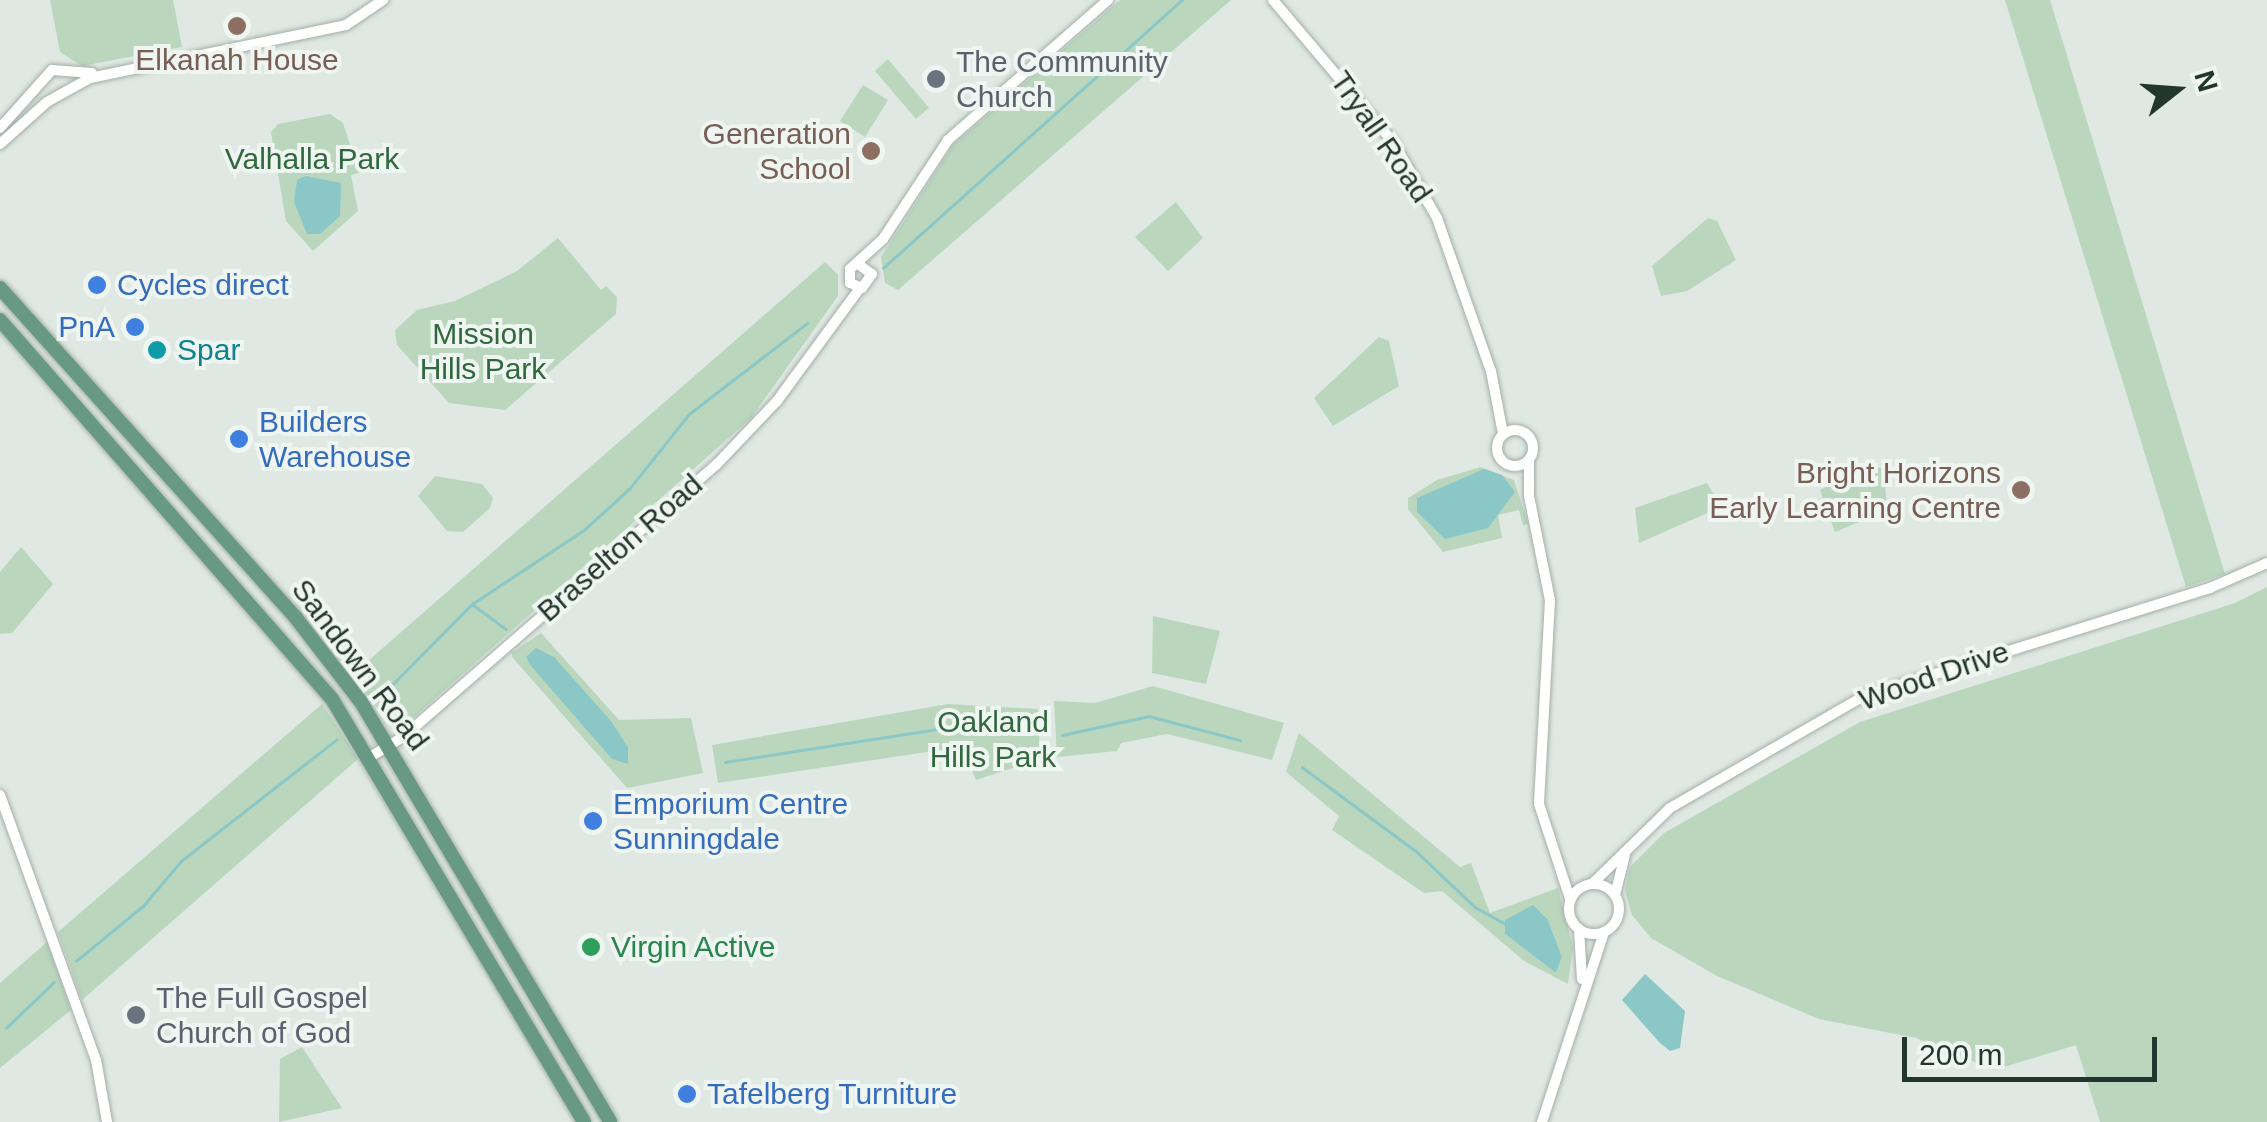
<!DOCTYPE html>
<style>
body{margin:0}
#map{position:relative;width:2267px;height:1122px;overflow:hidden;background:#dfe8e2;font-family:Arial,sans-serif}
div>[style]{position:absolute}
.green>*{inset:0;background:#bad7bd}
.water>*{inset:0;background:#8cc7c7}
.stream>*{height:2.5px;margin:-1.25px;padding:0 1.25px;transform-origin:1.25px;border-radius:1.25px;background:#8cc7c7}
.roads{filter:drop-shadow(0 0 2px #a3afa8) drop-shadow(0 0 2px #a3afa8)}
.minor>*{height:10px;margin:-5px;padding:0 5px;transform-origin:5px;border-radius:5px;background:#fff}
.minor>.ring{margin:-5px;padding:0;box-sizing:content-box;background:none;border:10px solid #fff;border-radius:50%}
.major>*{height:14px;margin:-7px;padding:0 7px;transform-origin:7px;border-radius:7px;background:#689984}
.dots>*{width:28px;height:28px;translate:-50% -50%;box-sizing:border-box;border:5px solid #eff5f1;border-radius:50%}
span{translate:-50% -50%;white-space:nowrap;text-align:center;line-height:1.15;-webkit-text-stroke:8px #eff5f1;paint-order:stroke}
.education-label{font-size:30px;color:#785e54}
.right{translate:-100% -50%;text-align:right}
.worship-label{font-size:30px;color:#5b616d}
.left{translate:0 -50%;text-align:left}
.street-label{font-size:30px;color:#22362d}
.park-label{font-size:30px;color:#31683e}
.shop-label{font-size:30px;color:#366cbe}
.culture-label{font-size:30px;color:#0d838f}
.leisure-label{font-size:30px;color:#27864d}
.north{position:absolute;left:2127px;top:40px;width:100px;height:100px;-webkit-text-stroke:8px #eff5f1;paint-order:stroke;rotate:73deg;font-size:28px;font-weight:700;line-height:40px;text-align:center;color:#22362d}
.north::after{content:'';display:block;margin:auto;width:35px;height:45px;background:#22362d;clip-path:polygon(50% 0,100% 100%,50% 72%,0 100%)}
.scale{position:absolute;left:1902px;top:1037px;width:255px;height:45px;box-sizing:border-box;border:5px solid #22362d;border-top:0;padding-left:12px;font-size:30px;line-height:35px;white-space:nowrap;color:#22362d;-webkit-text-stroke:8px #eff5f1;paint-order:stroke}
</style>
<div id="map">
<div class="green">
<div style="clip-path:polygon(50px 0,173px 0,182px 47px,82px 66px,60px 52px)"></div>
<div style="clip-path:polygon(1120px 0,1231px 0,898px 290px,885px 283px,881px 257px,953px 145px)"></div>
<div style="clip-path:polygon(2005px 0,2050px 0,2225px 574px,2186px 587px)"></div>
<div style="clip-path:polygon(888px 59px,929px 108px,916px 119px,875px 71px)"></div>
<div style="clip-path:polygon(863px 85px,888px 100px,865px 137px,840px 121px)"></div>
<div style="clip-path:polygon(330px 114px,343px 123px,359px 173px,351px 175px,358px 211px,313px 251px,286px 221px,271px 132px,278px 124px)"></div>
<div style="clip-path:polygon(1176px 202px,1203px 238px,1168px 271px,1135px 237px)"></div>
<div style="clip-path:polygon(1708px 218px,1717px 221px,1736px 260px,1687px 291px,1661px 296px,1652px 266px)"></div>
<div style="clip-path:polygon(558px 238px,601px 290px,606px 286px,617px 297px,616px 314px,505px 410px,449px 403px,397px 345px,395px 330px,417px 310px,455px 301px,517px 271px)"></div>
<div style="clip-path:polygon(825px 262px,838px 275px,838px 296px,751px 418px,404px 726px,389px 724px,353px 674px)"></div>
<div style="clip-path:polygon(1379px 337px,1389px 341px,1399px 386px,1333px 426px,1314px 398px)"></div>
<div style="clip-path:polygon(1481px 467px,1514px 480px,1528px 523px,1523px 526px,1519px 510px,1498px 515px,1502px 538px,1443px 552px,1408px 509px,1408px 498px,1437px 480px)"></div>
<div style="clip-path:polygon(1884px 467px,1887px 510px,1835px 532px,1820px 490px,1853px 472px)"></div>
<div style="clip-path:polygon(435px 476px,482px 484px,493px 498px,490px 508px,463px 532px,447px 531px,418px 496px)"></div>
<div style="clip-path:polygon(1707px 483px,1721px 507px,1639px 543px,1635px 508px)"></div>
<div style="clip-path:polygon(21px 547px,53px 584px,12px 633px,0 634px,0 572px)"></div>
<div style="clip-path:polygon(2267px 587px,2267px 1122px,2100px 1122px,2076px 1045px,1994px 1070px,1916px 1038px,1819px 1019px,1717px 976px,1651px 938px,1632px 915px,1625px 891px,1630px 867px,1664px 833px,1860px 722px,2235px 603px)"></div>
<div style="clip-path:polygon(1153px 616px,1220px 631px,1206px 684px,1152px 673px)"></div>
<div style="clip-path:polygon(541px 633px,619px 720px,691px 718px,703px 773px,627px 788px,513px 658px,511px 653px)"></div>
<div style="clip-path:polygon(1153px 686px,1284px 723px,1272px 760px,1167px 734px,1121px 743px,1117px 751px,1057px 757px,1054px 701px,1095px 703px)"></div>
<div style="clip-path:polygon(322px 704px,358px 759px,82px 1000px,58px 932px)"></div>
<div style="clip-path:polygon(948px 704px,1038px 709px,1040px 759px,976px 780px,961px 747px,718px 783px,712px 745px)"></div>
<div style="clip-path:polygon(evenodd,1299px 733px,1460px 867px,1471px 863px,1490px 913px,1558px 888px,1573px 947px,1568px 984px,1524px 961px,1442px 891px,1424px 893px,1332px 830px,1339px 816px,1286px 772px,1299px 733px,1548px 920px,1562px 957px,1556px 973px,1505px 934px,1548px 920px)"></div>
<div style="clip-path:polygon(47px 942px,71px 1010px,0 1068px,0 983px)"></div>
<div style="clip-path:polygon(302px 1047px,342px 1108px,279px 1122px,280px 1059px)"></div>
</div>
<div class="water">
<div style="clip-path:polygon(306px 176px,341px 183px,340px 216px,320px 234px,307px 234px,294px 202px,297px 180px)"></div>
<div style="clip-path:polygon(1484px 469px,1502px 475px,1515px 492px,1488px 528px,1445px 539px,1417px 512px,1417px 498px)"></div>
<div style="clip-path:polygon(536px 648px,554px 657px,611px 721px,628px 747px,628px 764px,612px 759px,531px 666px,526px 657px)"></div>
<div style="clip-path:polygon(1533px 905px,1548px 920px,1562px 957px,1556px 973px,1505px 934px,1505px 920px)"></div>
<div style="clip-path:polygon(1645px 974px,1685px 1011px,1680px 1048px,1670px 1051px,1659px 1042px,1622px 1000px)"></div>
</div>
<div class="stream">
<div style="left:883px;top:268px;width:402px;rotate:-41.9deg"></div>
<div style="left:472px;top:604px;width:42px;rotate:36.3deg"></div>
<div style="left:377px;top:700px;width:135px;rotate:-45.3deg"></div>
<div style="left:472px;top:604px;width:134px;rotate:-33.5deg"></div>
<div style="left:584px;top:530px;width:62px;rotate:-42.4deg"></div>
<div style="left:630px;top:488px;width:95px;rotate:-51.4deg"></div>
<div style="left:689px;top:414px;width:149px;rotate:-37.6deg"></div>
<div style="left:1062px;top:735px;width:89px;rotate:-12.3deg"></div>
<div style="left:1149px;top:716px;width:94px;rotate:14.8deg"></div>
<div style="left:725px;top:762px;width:236px;rotate:-8.8deg"></div>
<div style="left:1302px;top:767px;width:142px;rotate:36.4deg"></div>
<div style="left:1416px;top:851px;width:81px;rotate:43.5deg"></div>
<div style="left:1475px;top:907px;width:38px;rotate:29deg"></div>
<div style="left:76px;top:961px;width:87px;rotate:-39.4deg"></div>
<div style="left:143px;top:906px;width:59px;rotate:-49.8deg"></div>
<div style="left:181px;top:861px;width:197px;rotate:-38deg"></div>
<div style="left:6px;top:1028px;width:66px;rotate:-43.8deg"></div>
</div>
<div class="roads">
<div class="minor">
<div style="left:1273px;top:0;width:186px;rotate:49.8deg"></div>
<div style="left:1393px;top:142px;width:88px;rotate:59.9deg"></div>
<div style="left:1437px;top:218px;width:162px;rotate:70.6deg"></div>
<div style="left:1491px;top:371px;width:64px;rotate:79.2deg"></div>
<div style="left:0;top:128px;width:78px;rotate:-48.1deg"></div>
<div style="left:52px;top:70px;width:40px;rotate:4.3deg"></div>
<div style="left:0;top:144px;width:63px;rotate:-41.8deg"></div>
<div style="left:47px;top:102px;width:49px;rotate:-29.2deg"></div>
<div style="left:90px;top:78px;width:261px;rotate:-11.7deg"></div>
<div style="left:346px;top:25px;width:45px;rotate:-34deg"></div>
<div style="left:858px;top:264px;width:17px;rotate:36deg"></div>
<div style="left:872px;top:274px;width:17px;rotate:126deg"></div>
<div style="left:862px;top:288px;width:13px;rotate:-157deg"></div>
<div style="left:850px;top:283px;width:14px;rotate:-90deg"></div>
<div style="left:850px;top:269px;width:45px;rotate:-42.3deg"></div>
<div style="left:883px;top:239px;width:118px;rotate:-56.7deg"></div>
<div style="left:948px;top:140px;width:213px;rotate:-41.2deg"></div>
<div class="ring" style="left:1497px;top:430px;width:26px;height:26px"></div>
<div style="left:1529px;top:460px;width:36px;rotate:90deg"></div>
<div style="left:1529px;top:496px;width:106px;rotate:78.6deg"></div>
<div style="left:1550px;top:600px;width:204px;rotate:93.1deg"></div>
<div style="left:1539px;top:804px;width:100px;rotate:71.9deg"></div>
<div style="left:370px;top:757px;width:39px;rotate:-31deg"></div>
<div style="left:403px;top:737px;width:416px;rotate:-41deg"></div>
<div style="left:717px;top:464px;width:87px;rotate:-46.4deg"></div>
<div style="left:777px;top:401px;width:140px;rotate:-53.7deg"></div>
<div style="left:0;top:795px;width:282px;rotate:70.1deg"></div>
<div style="left:96px;top:1060px;width:63px;rotate:79.9deg"></div>
<div style="left:1593px;top:883px;width:107px;rotate:-44.2deg"></div>
<div style="left:1670px;top:808px;width:222px;rotate:-30deg"></div>
<div style="left:1862px;top:697px;width:365px;rotate:-17.4deg"></div>
<div style="left:2210px;top:588px;width:62px;rotate:-23.7deg"></div>
<div class="ring" style="left:1569px;top:884px;width:40px;height:40px"></div>
<div style="left:1615px;top:895px;width:41px;rotate:-76deg"></div>
<div style="left:1579px;top:929px;width:50px;rotate:86.6deg"></div>
<div style="left:1542px;top:1122px;width:200px;rotate:-71.9deg"></div>
</div>
<div class="major">
<div style="left:0;top:288px;width:443px;rotate:48.1deg"></div>
<div style="left:296px;top:618px;width:106px;rotate:52.3deg"></div>
<div style="left:361px;top:702px;width:488px;rotate:59.3deg"></div>
<div style="left:0;top:320px;width:504px;rotate:48.78deg"></div>
<div style="left:332px;top:699px;width:492px;rotate:59.2deg"></div>
</div>
</div>
<div class="dots">
<div style="left:237px;top:26px;background:#8d6e63"></div>
<div style="left:936px;top:79px;background:#6b7280"></div>
<div style="left:871px;top:151px;background:#8d6e63"></div>
<div style="left:97px;top:285px;background:#3f7fe0"></div>
<div style="left:135px;top:327px;background:#3f7fe0"></div>
<div style="left:157px;top:350px;background:#0f9aa8"></div>
<div style="left:239px;top:439px;background:#3f7fe0"></div>
<div style="left:2021px;top:490px;background:#8d6e63"></div>
<div style="left:593px;top:821px;background:#3f7fe0"></div>
<div style="left:591px;top:947px;background:#2e9e5b"></div>
<div style="left:136px;top:1015px;background:#6b7280"></div>
<div style="left:687px;top:1094px;background:#3f7fe0"></div>
</div>
<div class="education-label">
<span style="left:237px;top:60px">Elkanah House</span>
<span class="right" style="left:851px;top:151px">Generation<br>School</span>
<span class="right" style="left:2001px;top:490px">Bright Horizons<br>Early Learning Centre</span>
</div>
<div class="worship-label">
<span class="left" style="left:956px;top:79px">The Community<br>Church</span>
<span class="left" style="left:156px;top:1015px">The Full Gospel<br>Church of God</span>
</div>
<div class="street-label">
<span style="left:1381px;top:137px;rotate:55deg">Tryall Road</span>
<span style="left:620px;top:548px;rotate:-41deg">Braselton Road</span>
<span style="left:360px;top:665px;rotate:53deg">Sandown Road</span>
<span style="left:1934px;top:676px;rotate:-19deg">Wood Drive</span>
</div>
<div class="park-label">
<span style="left:312px;top:159px">Valhalla Park</span>
<span style="left:483px;top:351px">Mission<br>Hills Park</span>
<span style="left:993px;top:739px">Oakland<br>Hills Park</span>
</div>
<div class="shop-label">
<span class="left" style="left:117px;top:285px">Cycles direct</span>
<span class="right" style="left:115px;top:327px">PnA</span>
<span class="left" style="left:259px;top:439px">Builders<br>Warehouse</span>
<span class="left" style="left:613px;top:821px">Emporium Centre<br>Sunningdale</span>
<span class="left" style="left:707px;top:1094px">Tafelberg Turniture</span>
</div>
<div class="culture-label">
<span class="left" style="left:177px;top:350px">Spar</span>
</div>
<div class="leisure-label">
<span class="left" style="left:611px;top:947px">Virgin Active</span>
</div>
<div class="north">N</div>
<div class="scale">200 m</div>
</div>
